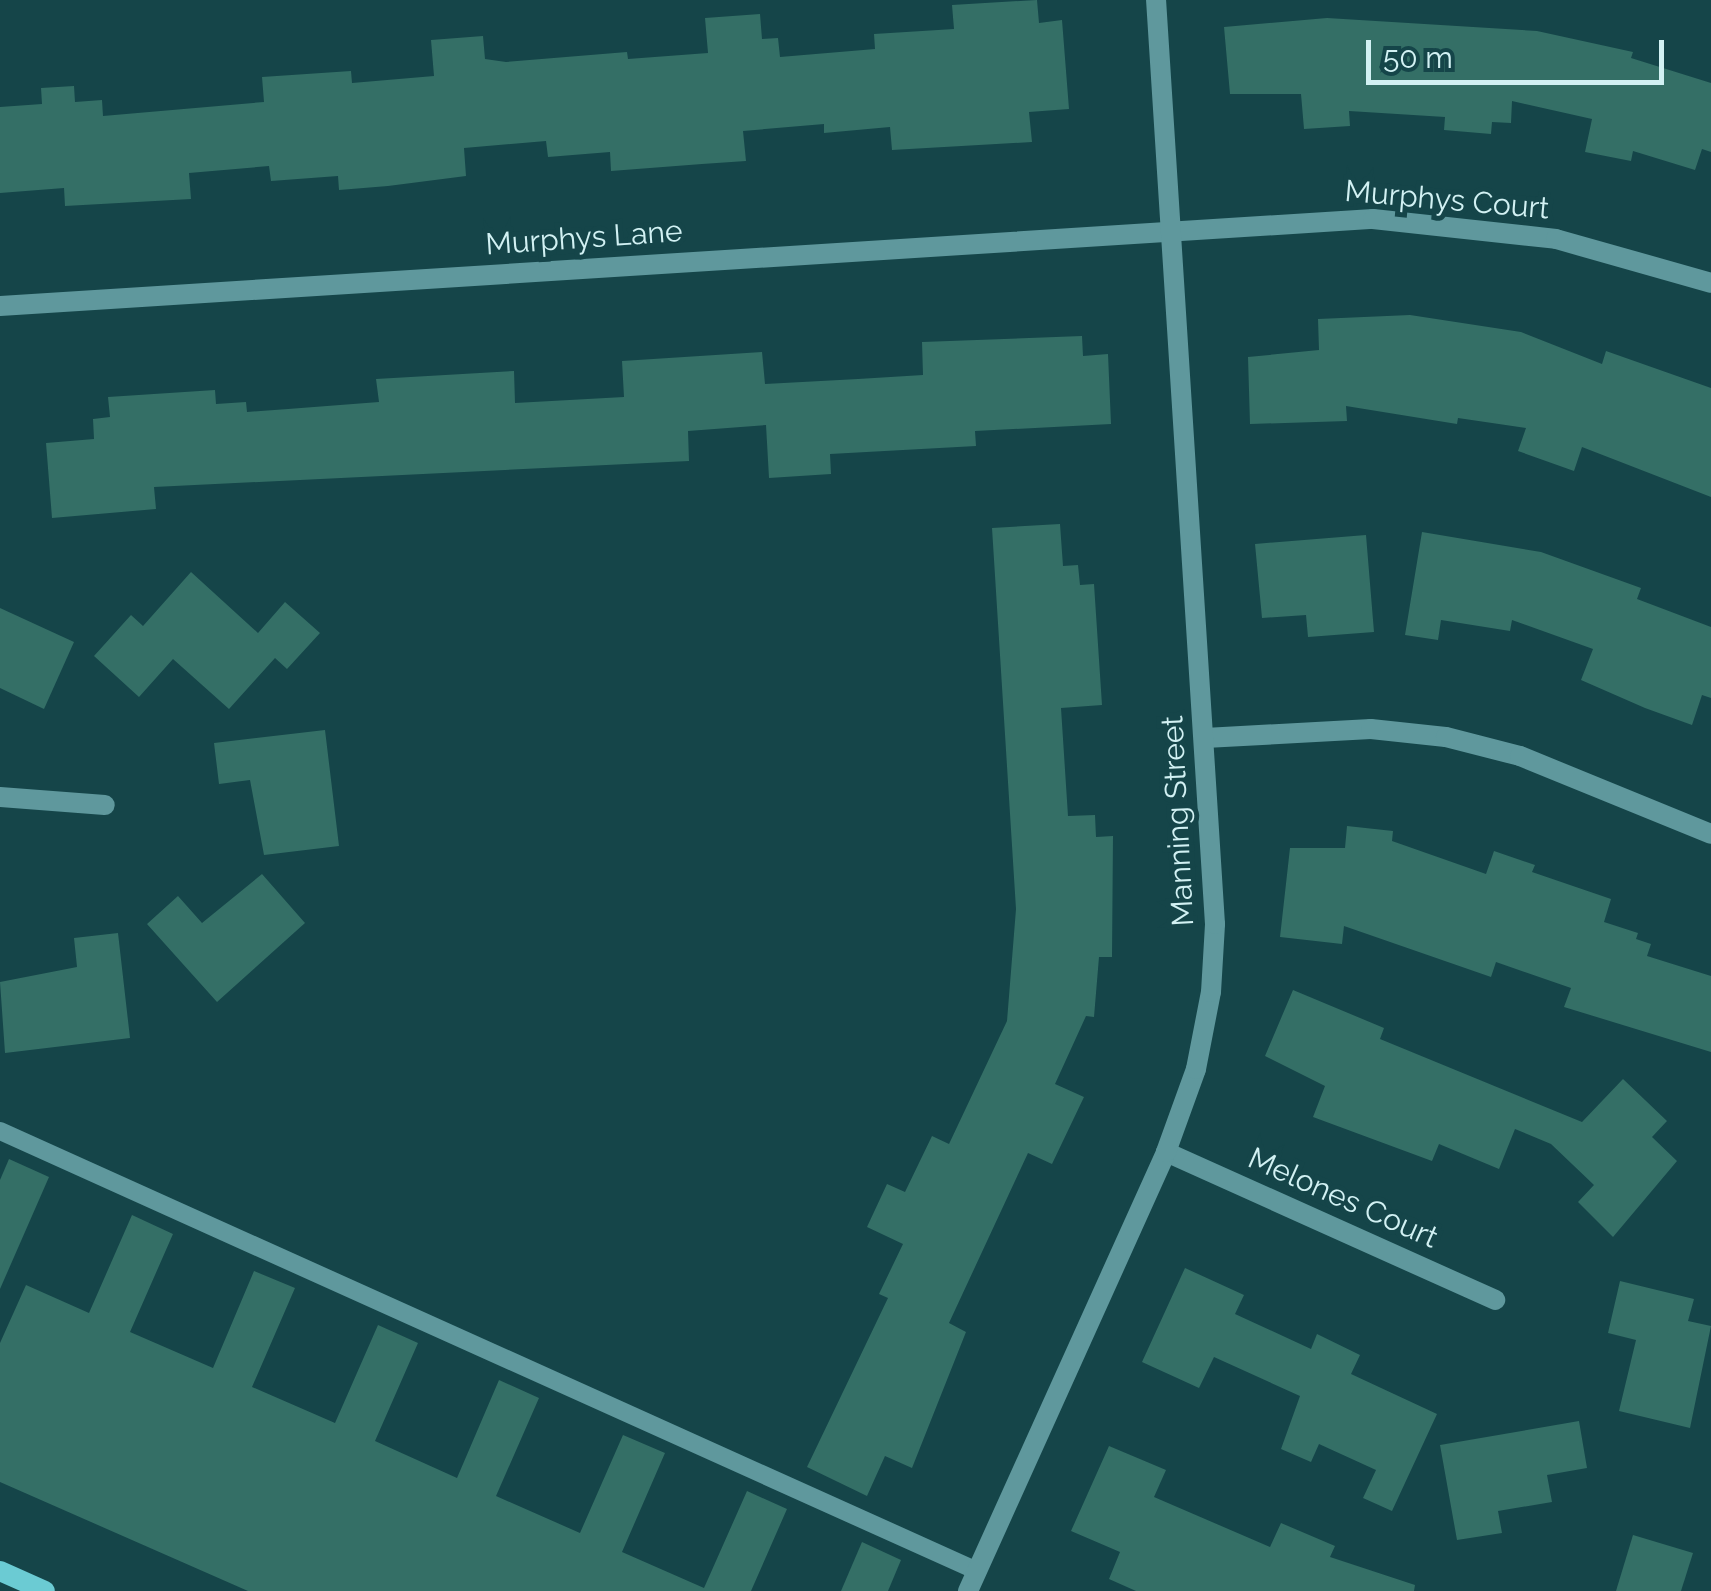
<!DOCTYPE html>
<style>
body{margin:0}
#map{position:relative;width:1711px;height:1591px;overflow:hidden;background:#154549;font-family:Raleway,sans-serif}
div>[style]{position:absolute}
.building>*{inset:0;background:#346f66}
.lane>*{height:18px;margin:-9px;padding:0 9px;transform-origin:9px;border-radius:9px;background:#5f989d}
.street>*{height:20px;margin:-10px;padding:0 10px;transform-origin:10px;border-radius:10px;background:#5f989d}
.secondary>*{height:20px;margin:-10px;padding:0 10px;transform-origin:10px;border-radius:10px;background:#6bcbd3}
span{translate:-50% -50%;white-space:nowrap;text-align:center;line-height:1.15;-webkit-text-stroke:10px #154549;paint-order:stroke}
.street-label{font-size:30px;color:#d2f1f3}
.scale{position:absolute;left:1366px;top:40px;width:298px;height:45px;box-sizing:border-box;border:5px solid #d2f1f3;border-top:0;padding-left:12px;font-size:30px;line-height:35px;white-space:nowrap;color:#d2f1f3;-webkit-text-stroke:8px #154549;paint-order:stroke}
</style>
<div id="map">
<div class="building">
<div style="clip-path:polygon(1037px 0,1039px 23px,1062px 20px,1069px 109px,1029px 112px,1032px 142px,892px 150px,890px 127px,824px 133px,824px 124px,743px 131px,746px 161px,702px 164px,611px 171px,610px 152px,548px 157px,546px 141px,464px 148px,466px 176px,388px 186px,339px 190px,338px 176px,271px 181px,269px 166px,189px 173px,191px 199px,65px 206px,64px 188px,0 193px,0 107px,42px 104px,41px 88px,74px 86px,75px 102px,102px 100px,103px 116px,264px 102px,262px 77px,351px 71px,352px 83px,434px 76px,431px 40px,483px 36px,485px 59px,506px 62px,627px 52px,628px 59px,708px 53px,705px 18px,760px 14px,762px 39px,778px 38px,780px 57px,875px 49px,874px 34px,954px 29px,952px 5px)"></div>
<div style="clip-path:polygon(1327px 18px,1537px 31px,1633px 52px,1631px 58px,1711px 83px,1711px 152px,1702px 149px,1695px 170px,1633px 151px,1631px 161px,1585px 152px,1592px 119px,1512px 101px,1511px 123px,1492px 122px,1491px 134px,1444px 130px,1445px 117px,1349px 111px,1350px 126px,1304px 129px,1301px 94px,1230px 94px,1224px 27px)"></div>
<div style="clip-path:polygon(1410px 315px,1521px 332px,1602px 364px,1606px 351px,1711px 388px,1711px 497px,1582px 447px,1574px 471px,1518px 451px,1526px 428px,1458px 418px,1457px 424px,1346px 406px,1347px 421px,1250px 424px,1248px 357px,1319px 350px,1318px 319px)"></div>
<div style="clip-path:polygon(1082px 336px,1083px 356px,1108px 354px,1111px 424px,975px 431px,976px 446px,830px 454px,831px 474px,769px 478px,766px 425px,688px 431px,689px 461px,154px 487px,156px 509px,52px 518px,46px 443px,94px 439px,93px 419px,110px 417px,108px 397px,215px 390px,216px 404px,246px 402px,247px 412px,288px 409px,379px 402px,376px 379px,514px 371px,515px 403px,624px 397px,622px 361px,762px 352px,765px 384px,858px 379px,923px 375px,922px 342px)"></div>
<div style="clip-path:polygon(1060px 524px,1063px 566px,1078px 565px,1080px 585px,1094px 584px,1102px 705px,1061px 708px,1068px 816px,1095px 815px,1096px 837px,1113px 836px,1112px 957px,1099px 957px,1094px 1017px,1086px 1016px,1055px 1084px,1084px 1097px,1052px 1164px,1028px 1153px,949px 1323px,966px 1332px,912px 1468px,885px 1456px,867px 1496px,807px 1467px,888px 1298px,879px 1294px,903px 1244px,867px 1227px,887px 1184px,905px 1192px,932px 1136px,949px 1144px,1007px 1021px,1016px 909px,992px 528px)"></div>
<div style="clip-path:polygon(1422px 532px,1541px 552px,1641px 588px,1637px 599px,1711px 627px,1711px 698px,1702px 695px,1692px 725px,1645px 708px,1581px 680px,1593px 649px,1512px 620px,1510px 631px,1441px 620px,1438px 640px,1405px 635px)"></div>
<div style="clip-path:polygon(1366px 535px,1374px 632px,1308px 637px,1306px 615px,1262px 618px,1255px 544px)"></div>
<div style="clip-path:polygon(191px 572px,258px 633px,285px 602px,320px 633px,287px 669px,275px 658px,229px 709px,173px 659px,139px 697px,94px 656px,131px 615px,143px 626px)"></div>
<div style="clip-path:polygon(0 608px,74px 642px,44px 709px,0 688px)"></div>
<div style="clip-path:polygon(325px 730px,339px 846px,264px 855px,250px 780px,219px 784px,214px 743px)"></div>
<div style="clip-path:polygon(1347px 826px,1393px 831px,1392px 841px,1486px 874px,1494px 851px,1535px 865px,1532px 872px,1611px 899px,1604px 922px,1638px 933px,1636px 939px,1651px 944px,1647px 956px,1711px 976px,1711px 1052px,1564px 1007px,1571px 988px,1496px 962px,1491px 977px,1344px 926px,1342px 944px,1280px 937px,1290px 848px,1345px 848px)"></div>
<div style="clip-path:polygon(262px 874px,305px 923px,217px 1002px,147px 924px,178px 896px,202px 923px)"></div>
<div style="clip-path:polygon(118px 933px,130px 1038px,5px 1053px,0 982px,77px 967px,74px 938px)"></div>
<div style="clip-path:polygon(1293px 990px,1384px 1028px,1380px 1039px,1582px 1122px,1623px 1079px,1667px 1121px,1652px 1137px,1677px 1161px,1613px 1237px,1578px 1202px,1594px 1185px,1551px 1144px,1515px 1129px,1499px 1169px,1439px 1144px,1432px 1161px,1313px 1117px,1325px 1086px,1265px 1056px)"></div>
<div style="clip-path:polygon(9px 1159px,49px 1177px,0 1289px,0 1180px)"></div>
<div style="clip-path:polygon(132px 1215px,173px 1234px,130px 1332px,213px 1368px,254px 1271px,295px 1288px,252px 1387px,335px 1423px,378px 1325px,418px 1343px,375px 1441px,457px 1478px,499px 1380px,539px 1398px,496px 1496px,580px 1533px,623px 1435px,665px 1453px,622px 1552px,704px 1588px,747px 1491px,787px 1509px,751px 1591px,248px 1591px,0 1482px,0 1343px,26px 1285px,89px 1313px)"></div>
<div style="clip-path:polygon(1185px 1268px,1244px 1295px,1235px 1314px,1311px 1349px,1317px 1334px,1360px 1355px,1351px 1374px,1437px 1414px,1392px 1511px,1363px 1498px,1376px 1470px,1319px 1444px,1311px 1462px,1281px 1449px,1300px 1396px,1214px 1357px,1199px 1388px,1142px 1362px)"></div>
<div style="clip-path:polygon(1620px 1281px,1694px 1299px,1688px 1321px,1711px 1326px,1690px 1428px,1619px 1411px,1636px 1340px,1608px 1333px)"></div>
<div style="clip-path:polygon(1579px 1421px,1587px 1468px,1547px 1475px,1552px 1502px,1498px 1511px,1502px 1533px,1457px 1540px,1440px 1445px)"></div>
<div style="clip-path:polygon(1109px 1446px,1166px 1470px,1154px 1497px,1270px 1547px,1281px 1523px,1335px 1546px,1330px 1557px,1415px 1585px,1414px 1591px,1136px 1591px,1109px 1579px,1120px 1552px,1071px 1531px)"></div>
<div style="clip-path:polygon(1633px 1535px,1693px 1553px,1681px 1591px,1616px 1591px)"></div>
<div style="clip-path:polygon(862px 1542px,901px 1560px,888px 1591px,841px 1591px)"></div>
</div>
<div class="lane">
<div style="left:0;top:1131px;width:1072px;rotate:24.24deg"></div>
</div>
<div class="street">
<div style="left:0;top:306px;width:1376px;rotate:-3.63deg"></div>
<div style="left:1373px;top:219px;width:184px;rotate:6.2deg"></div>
<div style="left:1556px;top:239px;width:161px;rotate:15.8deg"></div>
<div style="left:1205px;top:738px;width:166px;rotate:-3.1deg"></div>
<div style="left:1371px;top:729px;width:75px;rotate:6.1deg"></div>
<div style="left:1446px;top:737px;width:76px;rotate:14.4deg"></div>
<div style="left:1520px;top:756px;width:206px;rotate:22.2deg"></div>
<div style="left:0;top:797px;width:105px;rotate:4.4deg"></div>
<div style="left:1166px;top:1152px;width:361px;rotate:24.2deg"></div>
<div style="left:968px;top:1591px;width:482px;rotate:-65.7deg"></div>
<div style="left:1166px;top:1152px;width:88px;rotate:-70.1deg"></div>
<div style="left:1196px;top:1069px;width:78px;rotate:-79deg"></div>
<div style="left:1211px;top:992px;width:68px;rotate:-86.6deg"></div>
<div style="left:1215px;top:924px;width:926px;rotate:-93.65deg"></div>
</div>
<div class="secondary">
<div style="left:0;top:1571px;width:49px;rotate:24deg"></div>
</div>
<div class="street-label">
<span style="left:1447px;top:200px;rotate:5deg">Murphys Court</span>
<span style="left:584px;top:238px;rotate:-4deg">Murphys Lane</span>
<span style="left:1178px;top:821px;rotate:-93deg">Manning Street</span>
<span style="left:1343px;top:1198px;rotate:24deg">Melones Court</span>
</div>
<div class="scale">50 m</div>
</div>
